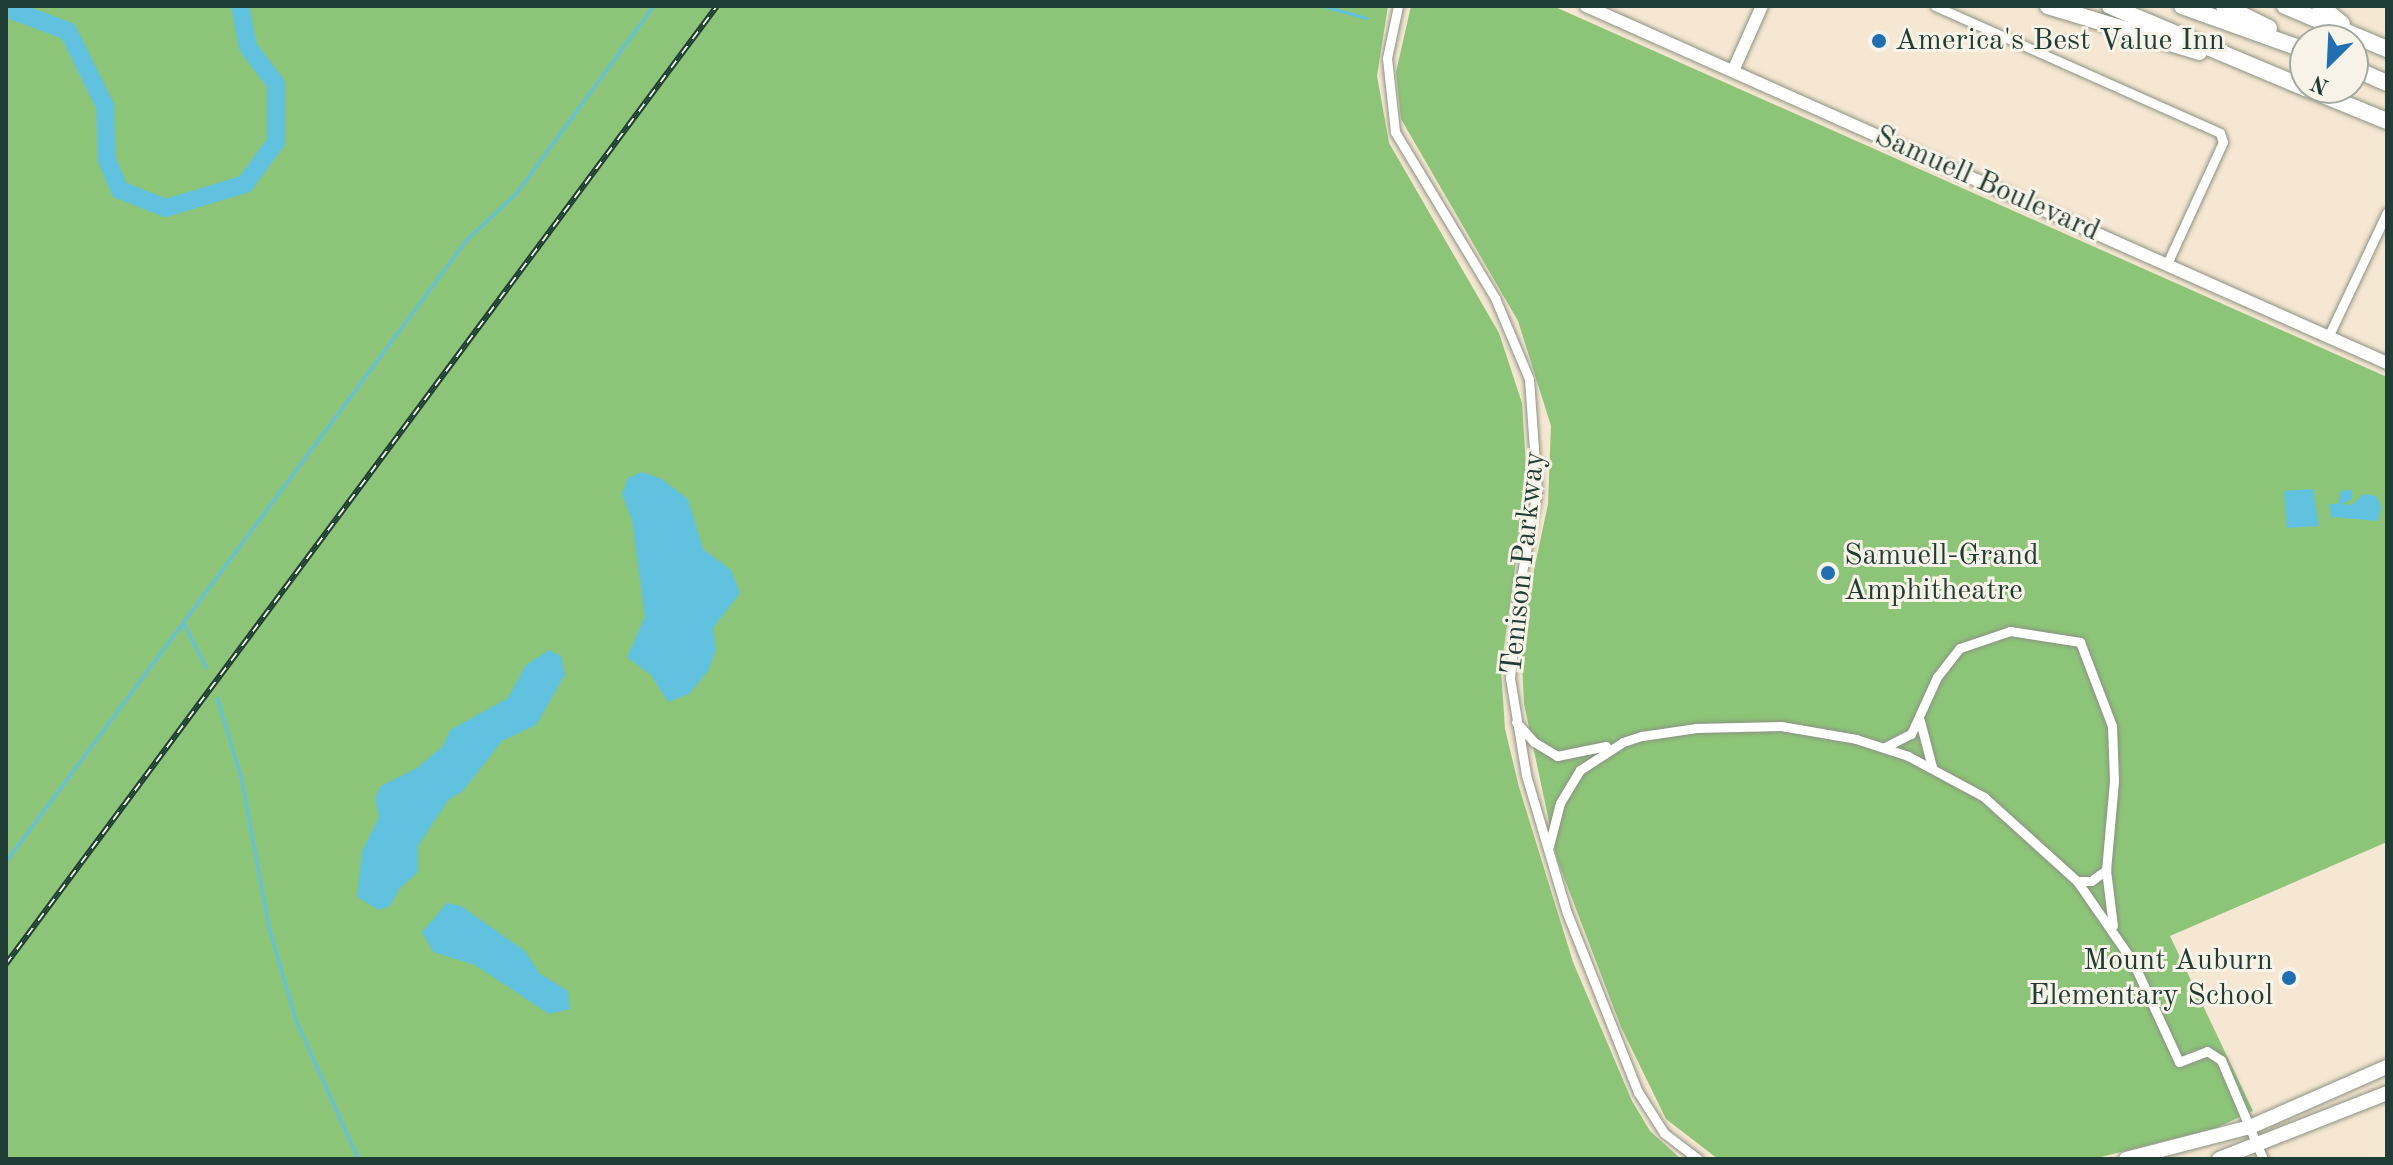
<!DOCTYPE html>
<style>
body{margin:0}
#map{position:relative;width:2393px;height:1165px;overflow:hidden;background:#f5e7d1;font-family:"Old Standard TT",serif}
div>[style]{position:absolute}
.green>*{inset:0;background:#8dc578}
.water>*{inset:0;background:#61c2df}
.stream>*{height:3px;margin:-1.5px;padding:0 1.5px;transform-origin:1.5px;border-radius:1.5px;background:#61c2df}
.river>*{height:18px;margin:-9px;padding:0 9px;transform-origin:9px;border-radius:9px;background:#61c2df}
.roads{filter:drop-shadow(0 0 2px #8a9282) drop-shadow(0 0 2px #8a9282)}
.minor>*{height:9px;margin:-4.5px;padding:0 4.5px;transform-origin:4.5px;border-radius:4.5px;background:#fff}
.secondary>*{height:12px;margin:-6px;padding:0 6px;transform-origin:6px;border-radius:6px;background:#fff}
.primary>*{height:14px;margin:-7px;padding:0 7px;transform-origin:7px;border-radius:7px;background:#fff}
.motorway>*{height:16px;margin:-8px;padding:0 8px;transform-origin:8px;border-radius:8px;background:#fff}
.rail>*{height:6px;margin-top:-3px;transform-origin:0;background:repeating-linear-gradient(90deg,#f7f3e8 0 9px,#1f3d34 0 18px);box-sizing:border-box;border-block:2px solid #1f3d34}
.dots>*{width:22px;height:22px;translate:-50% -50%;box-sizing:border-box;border:4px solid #f7f3e8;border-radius:50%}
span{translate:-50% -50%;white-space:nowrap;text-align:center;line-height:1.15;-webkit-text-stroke:6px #f7f3e8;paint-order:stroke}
.poi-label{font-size:30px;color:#1f3d34}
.left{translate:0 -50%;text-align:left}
.right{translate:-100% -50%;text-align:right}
.street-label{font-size:30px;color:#1f3d34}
.frame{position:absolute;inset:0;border:8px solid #1f3d34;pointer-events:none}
.north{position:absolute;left:2289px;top:24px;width:80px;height:80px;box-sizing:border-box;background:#f7f3e8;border:2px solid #a1aaa0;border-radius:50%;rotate:204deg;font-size:22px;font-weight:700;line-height:32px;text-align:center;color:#1f3d34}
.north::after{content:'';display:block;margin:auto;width:28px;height:36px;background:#1f6fb2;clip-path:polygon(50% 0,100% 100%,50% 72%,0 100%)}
</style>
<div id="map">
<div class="green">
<div style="clip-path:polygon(6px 6px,1388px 6px,1377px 76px,1389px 143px,1499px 333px,1522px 403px,1527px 482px,1501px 669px,1505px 729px,1519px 787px,1573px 962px,1632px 1101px,1650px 1131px,1681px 1159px,6px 1159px)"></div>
<div style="clip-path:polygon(1411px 6px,1553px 6px,2387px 377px,2387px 842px,2170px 936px,2253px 1111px,2216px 1128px,2093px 1159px,1718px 1159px,1666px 1119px,1621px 1027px,1557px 859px,1524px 704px,1522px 663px,1523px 622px,1548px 504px,1551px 426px,1518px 321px,1401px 119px,1396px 72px)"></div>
</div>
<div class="water">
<div style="clip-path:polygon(642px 472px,662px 479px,688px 499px,703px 549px,731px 570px,740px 593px,713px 628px,716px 650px,708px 671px,689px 694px,668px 702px,651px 675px,627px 657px,645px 617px,632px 520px,622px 494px,628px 478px)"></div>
<div style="clip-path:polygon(2313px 489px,2319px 526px,2287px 528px,2284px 491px)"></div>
<div style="clip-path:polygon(2352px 490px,2352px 499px,2343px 504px,2352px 505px,2363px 494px,2376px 496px,2381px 507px,2378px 521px,2331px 517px,2329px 504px,2338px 504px,2341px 491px)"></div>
<div style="clip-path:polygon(549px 650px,561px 656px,565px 675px,536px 725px,502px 741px,462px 792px,449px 799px,418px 846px,418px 872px,400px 888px,390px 906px,379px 910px,357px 897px,362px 851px,379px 817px,375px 798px,381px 786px,417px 768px,443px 746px,450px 730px,508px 698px,526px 665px)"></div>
<div style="clip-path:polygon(447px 903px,461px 906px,525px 951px,539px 973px,568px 991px,570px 1009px,549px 1014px,475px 965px,433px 952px,422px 932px)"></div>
</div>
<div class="stream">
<div style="left:1324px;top:6px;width:44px;rotate:15.9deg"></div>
<div style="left:183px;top:623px;width:50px;rotate:62.4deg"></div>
<div style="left:217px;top:698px;width:84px;rotate:73.3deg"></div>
<div style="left:241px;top:778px;width:154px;rotate:79.5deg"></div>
<div style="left:269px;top:929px;width:96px;rotate:73.6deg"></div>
<div style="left:296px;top:1021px;width:151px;rotate:65.8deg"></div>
<div style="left:6px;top:861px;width:773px;rotate:-53.47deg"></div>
<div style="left:466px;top:240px;width:69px;rotate:-43.2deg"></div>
<div style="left:516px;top:193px;width:232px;rotate:-53.8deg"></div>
</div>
<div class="river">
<div style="left:6px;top:8px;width:66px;rotate:20.4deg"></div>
<div style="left:68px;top:31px;width:84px;rotate:63.7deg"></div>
<div style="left:105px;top:106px;width:54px;rotate:87.9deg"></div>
<div style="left:107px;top:160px;width:33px;rotate:67deg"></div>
<div style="left:120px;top:190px;width:49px;rotate:21.4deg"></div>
<div style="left:166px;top:208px;width:83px;rotate:-16.9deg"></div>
<div style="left:245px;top:184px;width:52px;rotate:-53.6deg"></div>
<div style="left:276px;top:142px;width:58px;rotate:-90deg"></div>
<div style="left:276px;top:84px;width:46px;rotate:-127.1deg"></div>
<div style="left:248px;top:47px;width:42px;rotate:-101deg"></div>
</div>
<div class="roads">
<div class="minor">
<div style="left:1398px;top:6px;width:53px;rotate:101.9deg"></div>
<div style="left:1387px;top:58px;width:74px;rotate:83.8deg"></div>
<div style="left:1395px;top:132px;width:194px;rotate:58.9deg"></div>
<div style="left:1495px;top:298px;width:88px;rotate:67.2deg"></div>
<div style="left:1529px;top:379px;width:112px;rotate:85.9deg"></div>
<div style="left:1537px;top:491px;width:106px;rotate:100.4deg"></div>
<div style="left:1518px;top:595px;width:83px;rotate:95.5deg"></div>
<div style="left:1510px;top:678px;width:98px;rotate:80.6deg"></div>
<div style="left:1526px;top:775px;width:144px;rotate:73.5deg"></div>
<div style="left:1567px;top:913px;width:193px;rotate:68.4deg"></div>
<div style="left:1638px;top:1092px;width:49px;rotate:57.6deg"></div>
<div style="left:1664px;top:1133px;width:43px;rotate:37.4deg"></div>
<div style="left:1935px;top:6px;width:312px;rotate:24deg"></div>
<div style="left:2220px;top:133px;width:9px;rotate:72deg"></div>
<div style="left:2223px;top:142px;width:134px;rotate:114.7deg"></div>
<div style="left:2328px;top:337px;width:138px;rotate:-64.7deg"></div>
<div style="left:1920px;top:721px;width:48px;rotate:75.4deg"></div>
<div style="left:1516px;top:722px;width:27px;rotate:48deg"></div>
<div style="left:1534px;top:742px;width:27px;rotate:31deg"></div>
<div style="left:1557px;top:756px;width:50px;rotate:-11.5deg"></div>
<div style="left:1885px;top:747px;width:29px;rotate:-27deg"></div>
<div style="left:1911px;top:734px;width:63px;rotate:-65.5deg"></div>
<div style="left:1937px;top:677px;width:37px;rotate:-52deg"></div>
<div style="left:1960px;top:648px;width:53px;rotate:-18.8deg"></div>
<div style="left:2010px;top:631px;width:71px;rotate:8.9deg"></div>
<div style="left:2080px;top:642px;width:90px;rotate:69.1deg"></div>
<div style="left:2112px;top:726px;width:55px;rotate:87.9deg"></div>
<div style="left:2114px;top:781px;width:89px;rotate:95.1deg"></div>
<div style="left:2106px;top:870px;width:56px;rotate:82.9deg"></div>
<div style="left:1549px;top:846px;width:44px;rotate:-75.7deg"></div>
<div style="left:1560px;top:803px;width:39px;rotate:-59deg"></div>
<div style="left:1580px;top:770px;width:51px;rotate:-33.1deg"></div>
<div style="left:1623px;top:742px;width:20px;rotate:-18deg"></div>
<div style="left:1642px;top:736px;width:55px;rotate:-8.4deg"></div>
<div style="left:1696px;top:728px;width:85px;rotate:-1.3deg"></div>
<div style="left:1781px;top:726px;width:76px;rotate:9.8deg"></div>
<div style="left:1856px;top:739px;width:55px;rotate:18.1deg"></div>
<div style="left:1908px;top:756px;width:86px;rotate:28.3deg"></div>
<div style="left:1984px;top:797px;width:125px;rotate:42.1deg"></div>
<div style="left:2077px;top:881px;width:98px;rotate:55.3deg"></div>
<div style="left:2133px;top:962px;width:110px;rotate:65.3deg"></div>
<div style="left:2179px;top:1062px;width:30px;rotate:-21deg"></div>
<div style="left:2207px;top:1051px;width:17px;rotate:33deg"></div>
<div style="left:2221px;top:1060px;width:108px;rotate:67deg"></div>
<div style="left:2077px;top:881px;width:14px"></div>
<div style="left:2091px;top:881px;width:19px;rotate:-36deg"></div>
</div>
<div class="secondary">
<div style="left:1586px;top:6px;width:877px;rotate:24.02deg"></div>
<div style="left:1733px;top:71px;width:71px;rotate:-66deg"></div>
</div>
<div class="primary">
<div style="left:2126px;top:1159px;width:128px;rotate:-14.5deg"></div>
<div style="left:2250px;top:1127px;width:150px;rotate:-23.7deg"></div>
<div style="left:2219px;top:1159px;width:180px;rotate:-21.4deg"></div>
</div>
<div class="motorway">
<div style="left:2048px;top:6px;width:158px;rotate:16.9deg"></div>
<div style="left:2110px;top:6px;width:212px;rotate:22.8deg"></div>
<div style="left:2182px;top:6px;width:131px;rotate:19.7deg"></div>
<div style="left:2224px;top:6px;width:50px;rotate:26.1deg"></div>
<div style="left:2285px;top:6px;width:111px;rotate:22.9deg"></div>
<div style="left:2320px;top:6px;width:28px;rotate:39deg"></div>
<div style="left:2353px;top:68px;width:37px;rotate:24deg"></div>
<div style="left:2306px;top:88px;width:87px;rotate:22.2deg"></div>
</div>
</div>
<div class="rail">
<div style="left:6px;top:964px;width:1193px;rotate:-53.42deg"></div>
</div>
<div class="dots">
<div style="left:1879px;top:41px;background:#1f6fb2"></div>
<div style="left:1828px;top:573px;background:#1f6fb2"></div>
<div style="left:2289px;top:978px;background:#1f6fb2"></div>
</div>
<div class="poi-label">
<span class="left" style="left:1895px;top:41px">America's Best Value Inn</span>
<span class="left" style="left:1844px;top:573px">Samuell-Grand<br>Amphitheatre</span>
<span class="right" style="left:2273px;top:978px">Mount Auburn<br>Elementary School</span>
</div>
<div class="street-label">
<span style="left:1987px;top:184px;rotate:24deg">Samuell Boulevard</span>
<span style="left:1524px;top:563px;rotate:-84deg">Tenison Parkway</span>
</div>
<div class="frame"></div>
<div class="north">N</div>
</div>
